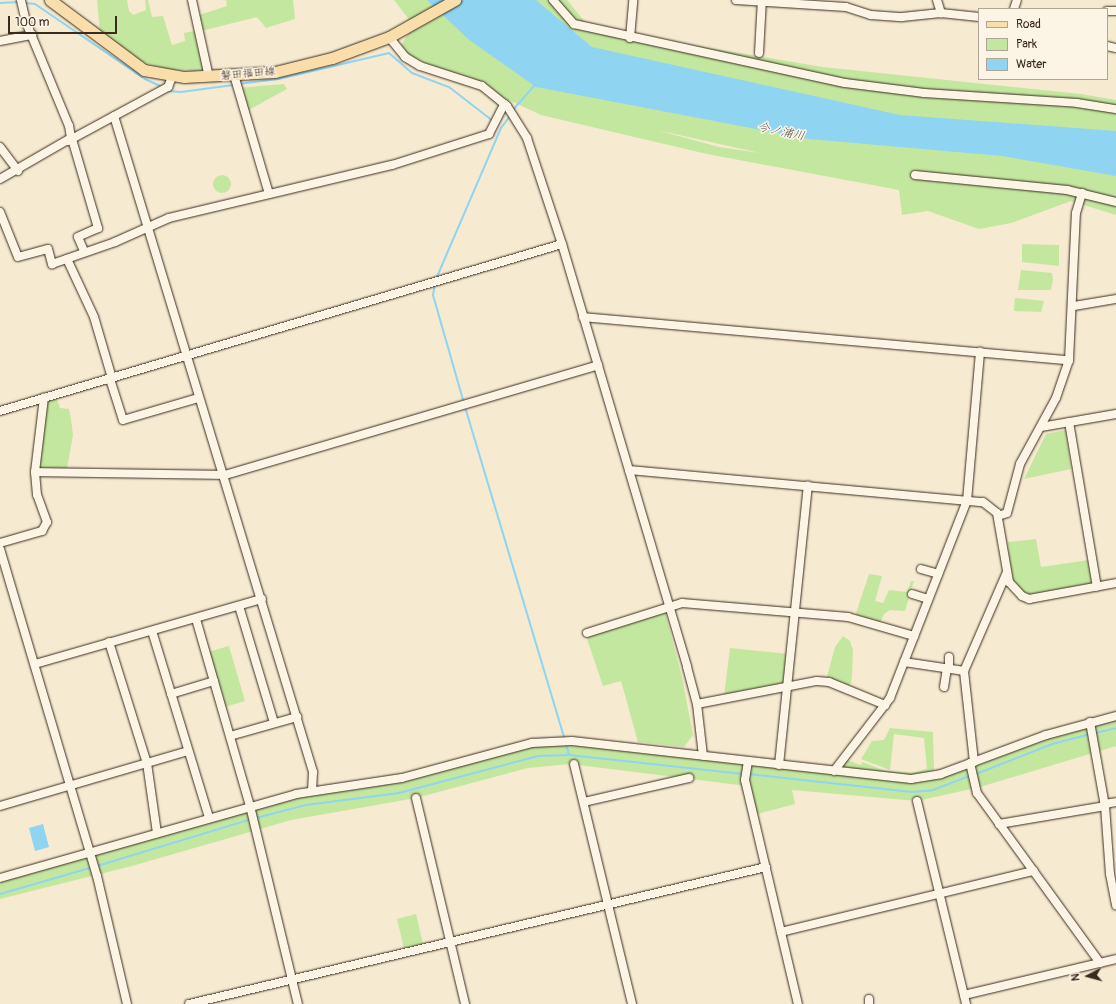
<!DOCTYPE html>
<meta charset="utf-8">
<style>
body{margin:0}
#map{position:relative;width:1116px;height:1004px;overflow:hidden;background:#f6ead0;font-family:Pangolin,"Klee One",sans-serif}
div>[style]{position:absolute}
.green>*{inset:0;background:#c4e7a0}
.round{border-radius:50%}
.water>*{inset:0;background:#8fd4f1}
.stream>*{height:2px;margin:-1px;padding:0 1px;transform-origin:1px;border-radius:1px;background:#8fd4f1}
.roads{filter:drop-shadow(0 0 1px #3b2a1e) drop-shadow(0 0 1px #3b2a1e)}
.minor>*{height:8px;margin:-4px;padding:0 4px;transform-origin:4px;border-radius:4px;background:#fcf5e5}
.major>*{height:11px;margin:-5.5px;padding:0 5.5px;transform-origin:5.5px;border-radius:5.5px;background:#f9deab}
span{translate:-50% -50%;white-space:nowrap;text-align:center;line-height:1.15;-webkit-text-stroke:3px #fcf5e5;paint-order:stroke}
.street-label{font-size:11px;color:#3b2a1e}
.water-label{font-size:12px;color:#505453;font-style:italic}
.legend{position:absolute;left:978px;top:8px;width:130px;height:72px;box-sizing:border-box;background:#fcf5e5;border:1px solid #afa495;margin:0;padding:5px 7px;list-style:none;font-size:12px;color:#3b2a1e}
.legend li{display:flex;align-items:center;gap:8px;height:20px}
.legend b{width:20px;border:1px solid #afa495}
.north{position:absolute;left:1068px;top:956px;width:40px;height:40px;-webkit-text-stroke:3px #fcf5e5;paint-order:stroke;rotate:264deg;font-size:11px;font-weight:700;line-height:16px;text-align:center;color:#3b2a1e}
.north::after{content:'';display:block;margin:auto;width:14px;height:18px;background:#3b2a1e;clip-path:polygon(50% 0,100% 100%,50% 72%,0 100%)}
.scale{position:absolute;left:8px;top:16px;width:109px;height:18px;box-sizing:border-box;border:2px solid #3b2a1e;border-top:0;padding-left:5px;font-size:12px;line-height:14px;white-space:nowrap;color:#3b2a1e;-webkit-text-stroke:3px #fcf5e5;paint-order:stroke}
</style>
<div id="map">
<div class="green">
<div style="clip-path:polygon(97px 0,127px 0,129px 11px,133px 15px,146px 10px,145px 0,148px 0,152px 17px,163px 16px,172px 45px,185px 41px,184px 33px,199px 30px,205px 71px,168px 70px,137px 60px,100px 34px)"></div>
<div style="clip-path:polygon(226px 0,293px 0,295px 19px,266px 28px,257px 17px,201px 31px,196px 16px,227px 6px)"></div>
<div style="clip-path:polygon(evenodd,394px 0,567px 0,590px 28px,823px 67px,1081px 94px,1116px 100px,1116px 215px,1071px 201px,1011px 223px,979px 229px,928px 211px,902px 215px,899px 190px,707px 154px,541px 115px,511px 101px,498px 99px,400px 50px,404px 40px,414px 26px,394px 0,660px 131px,661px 131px,760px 153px,719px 147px,660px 131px)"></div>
<div style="clip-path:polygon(284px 84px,287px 89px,245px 112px,238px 88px)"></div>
<div class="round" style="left:213px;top:175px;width:18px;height:18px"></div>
<div style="clip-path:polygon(1022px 244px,1059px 245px,1059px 266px,1022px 262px)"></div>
<div style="clip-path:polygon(1021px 270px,1052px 273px,1053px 280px,1051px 290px,1018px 290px)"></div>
<div style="clip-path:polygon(1015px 298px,1044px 301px,1041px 312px,1014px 311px)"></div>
<div style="clip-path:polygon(56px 397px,60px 408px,69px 409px,71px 419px,73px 435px,67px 468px,58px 472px,36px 472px,44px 401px)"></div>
<div style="clip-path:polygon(1066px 430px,1071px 469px,1024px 479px,1046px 434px)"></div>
<div style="clip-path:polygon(1036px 539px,1041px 567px,1089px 560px,1094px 587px,1029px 599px,1012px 586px,1008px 542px)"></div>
<div style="clip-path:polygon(869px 574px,882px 576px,875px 601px,883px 603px,889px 590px,907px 592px,911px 581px,914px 581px,905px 611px,890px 610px,884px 614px,880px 623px,855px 616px)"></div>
<div style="clip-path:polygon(665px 612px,682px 677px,693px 735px,684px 747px,638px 742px,621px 681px,603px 686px,586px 636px)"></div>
<div style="clip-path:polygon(843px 636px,850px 641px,853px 650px,852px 674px,851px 683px,847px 687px,829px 682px,827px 677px,835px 647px)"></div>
<div style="clip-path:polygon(229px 646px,245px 701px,225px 707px,208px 652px)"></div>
<div style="clip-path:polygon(730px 648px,788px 654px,787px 687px,724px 696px)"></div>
<div style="clip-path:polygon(1116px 718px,1116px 746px,980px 787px,917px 801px,792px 790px,795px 804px,754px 815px,747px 786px,570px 764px,528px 768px,416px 798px,291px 820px,132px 866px,0 899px,0 878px,310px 791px,403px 782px,540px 743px,618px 747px,842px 768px,847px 760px,861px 765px,862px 762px,868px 764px,885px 771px,912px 773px,927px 769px,924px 738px,894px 734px,890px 770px,861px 759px,872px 741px,884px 740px,890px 728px,933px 732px,934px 770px,913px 775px,928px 777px,1070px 731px)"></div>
<div style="clip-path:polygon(416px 914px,424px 948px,405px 953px,397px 919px)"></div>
</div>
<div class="water">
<div style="clip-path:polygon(427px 0,536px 0,592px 47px,900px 115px,1116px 131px,1116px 176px,1002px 156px,809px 139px,536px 87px,468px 39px)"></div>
<div style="clip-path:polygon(43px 824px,49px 847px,35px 851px,29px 828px)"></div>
</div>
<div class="stream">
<div style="left:0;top:3px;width:19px;rotate:-3deg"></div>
<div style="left:25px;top:3px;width:10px;rotate:6deg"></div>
<div style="left:35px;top:4px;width:133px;rotate:34.3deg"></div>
<div style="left:145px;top:79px;width:19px;rotate:25deg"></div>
<div style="left:238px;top:84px;width:40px;rotate:-7.1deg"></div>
<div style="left:278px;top:79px;width:114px;rotate:-13.2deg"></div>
<div style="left:389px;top:53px;width:30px;rotate:41deg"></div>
<div style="left:412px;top:73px;width:40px;rotate:21deg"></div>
<div style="left:449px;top:87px;width:56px;rotate:37.7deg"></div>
<div style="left:167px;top:91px;width:14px;rotate:4deg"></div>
<div style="left:181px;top:92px;width:53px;rotate:-7.5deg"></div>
<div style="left:513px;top:110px;width:33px;rotate:-49deg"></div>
<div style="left:436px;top:279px;width:164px;rotate:-66.7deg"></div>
<div style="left:501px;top:128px;width:15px;rotate:-53deg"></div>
<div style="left:435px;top:284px;width:11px;rotate:100deg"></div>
<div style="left:433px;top:295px;width:112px;rotate:74deg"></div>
<div style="left:465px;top:407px;width:348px;rotate:73.3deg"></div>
<div style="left:1095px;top:733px;width:22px;rotate:-13deg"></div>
<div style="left:566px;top:744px;width:11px;rotate:75deg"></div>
<div style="left:748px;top:774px;width:165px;rotate:6.3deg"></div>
<div style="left:912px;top:792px;width:21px;rotate:-5deg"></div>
<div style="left:933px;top:790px;width:40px;rotate:-21deg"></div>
<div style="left:976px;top:774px;width:82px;rotate:-21.5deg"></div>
<div style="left:1052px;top:744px;width:40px;rotate:-14.4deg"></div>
<div style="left:256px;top:818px;width:52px;rotate:-14.6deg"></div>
<div style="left:306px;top:805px;width:94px;rotate:-7.4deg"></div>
<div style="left:399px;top:793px;width:144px;rotate:-14.9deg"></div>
<div style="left:538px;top:756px;width:31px;rotate:-2deg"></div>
<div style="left:569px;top:755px;width:175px;rotate:6.2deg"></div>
<div style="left:97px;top:866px;width:162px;rotate:-16.9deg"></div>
<div style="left:0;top:894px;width:97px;rotate:-16.2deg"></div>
</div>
<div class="roads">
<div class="minor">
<div style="left:192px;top:0;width:79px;rotate:77.6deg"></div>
<div style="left:553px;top:0;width:32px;rotate:49deg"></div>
<div style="left:574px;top:24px;width:277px;rotate:12.3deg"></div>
<div style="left:845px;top:83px;width:80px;rotate:7.2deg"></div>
<div style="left:924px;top:93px;width:153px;rotate:3.7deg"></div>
<div style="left:1077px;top:103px;width:39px;rotate:9deg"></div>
<div style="left:736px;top:0;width:110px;rotate:3.6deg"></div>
<div style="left:846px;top:7px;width:26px;rotate:18deg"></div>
<div style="left:871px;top:15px;width:31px;rotate:4deg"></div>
<div style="left:902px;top:17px;width:39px;rotate:-6deg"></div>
<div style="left:937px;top:0;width:14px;rotate:73deg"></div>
<div style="left:941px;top:13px;width:38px;rotate:6deg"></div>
<div style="left:1014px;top:9px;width:9px;rotate:-72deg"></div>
<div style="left:1107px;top:11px;width:9px"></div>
<div style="left:389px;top:37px;width:26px;rotate:51deg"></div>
<div style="left:405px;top:57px;width:17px;rotate:31deg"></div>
<div style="left:420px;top:66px;width:65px;rotate:17.9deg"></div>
<div style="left:482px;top:86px;width:32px;rotate:39deg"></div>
<div style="left:507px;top:106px;width:38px;rotate:58deg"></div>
<div style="left:527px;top:138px;width:112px;rotate:71.7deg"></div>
<div style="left:562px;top:244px;width:441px;rotate:73.5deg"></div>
<div style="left:687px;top:667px;width:38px;rotate:75deg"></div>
<div style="left:697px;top:704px;width:52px;rotate:83.4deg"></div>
<div style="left:630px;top:38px;width:38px;rotate:-85deg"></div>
<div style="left:0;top:41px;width:33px;rotate:-11deg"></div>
<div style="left:1107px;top:46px;width:9px;rotate:13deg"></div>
<div style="left:759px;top:53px;width:53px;rotate:-86.8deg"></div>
<div style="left:234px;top:75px;width:124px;rotate:73.6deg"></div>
<div style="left:114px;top:116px;width:686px;rotate:73.12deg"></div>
<div style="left:313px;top:772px;width:18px;rotate:93deg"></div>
<div style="left:72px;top:139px;width:93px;rotate:73.7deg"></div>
<div style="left:98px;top:228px;width:22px;rotate:156deg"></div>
<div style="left:78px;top:237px;width:15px;rotate:67deg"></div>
<div style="left:68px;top:141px;width:114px;rotate:-28.4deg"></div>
<div style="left:168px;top:87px;width:11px;rotate:-68deg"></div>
<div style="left:0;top:147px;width:30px;rotate:53deg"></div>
<div style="left:915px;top:175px;width:153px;rotate:5.6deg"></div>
<div style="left:1067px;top:190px;width:50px;rotate:13.8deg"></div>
<div style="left:0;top:179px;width:82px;rotate:-30deg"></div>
<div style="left:71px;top:138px;width:12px;rotate:-99deg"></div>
<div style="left:69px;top:126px;width:113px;rotate:-112.5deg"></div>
<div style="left:26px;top:22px;width:23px;rotate:-103deg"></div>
<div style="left:0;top:212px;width:48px;rotate:68.2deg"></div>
<div style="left:18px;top:257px;width:31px;rotate:-15deg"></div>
<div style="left:48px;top:249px;width:16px;rotate:75deg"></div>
<div style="left:52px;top:264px;width:67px;rotate:-19.2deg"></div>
<div style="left:115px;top:242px;width:59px;rotate:-24deg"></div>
<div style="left:169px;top:218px;width:229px;rotate:-13.4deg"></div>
<div style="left:392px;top:165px;width:102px;rotate:-17.7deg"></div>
<div style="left:489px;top:134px;width:34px;rotate:-63deg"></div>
<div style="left:67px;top:259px;width:64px;rotate:65deg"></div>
<div style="left:94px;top:317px;width:64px;rotate:73.6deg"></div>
<div style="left:1074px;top:306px;width:43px;rotate:-9.5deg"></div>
<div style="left:583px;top:317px;width:488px;rotate:5.1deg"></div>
<div style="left:110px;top:379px;width:43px;rotate:72.4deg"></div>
<div style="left:123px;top:420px;width:78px;rotate:-16.3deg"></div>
<div style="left:0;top:411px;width:586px;rotate:-16.55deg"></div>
<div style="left:1069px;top:422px;width:167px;rotate:80.4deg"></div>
<div style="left:1041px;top:427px;width:76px;rotate:-9.8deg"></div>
<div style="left:629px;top:470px;width:355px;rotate:5.2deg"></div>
<div style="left:983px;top:502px;width:18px;rotate:38deg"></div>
<div style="left:997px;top:513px;width:70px;rotate:80.1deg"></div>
<div style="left:1009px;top:582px;width:19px;rotate:47deg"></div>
<div style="left:1022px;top:596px;width:8px;rotate:23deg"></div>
<div style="left:1029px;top:599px;width:88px;rotate:-10.4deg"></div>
<div style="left:35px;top:472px;width:75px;rotate:-83.1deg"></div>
<div style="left:998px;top:516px;width:9px;rotate:-18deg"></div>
<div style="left:1007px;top:513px;width:51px;rotate:-75.1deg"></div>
<div style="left:1020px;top:464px;width:75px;rotate:-61.4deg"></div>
<div style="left:1056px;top:398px;width:40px;rotate:-71.1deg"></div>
<div style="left:1069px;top:360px;width:147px;rotate:-87.3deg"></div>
<div style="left:1076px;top:213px;width:21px;rotate:-73deg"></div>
<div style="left:0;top:543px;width:44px;rotate:-15.9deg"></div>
<div style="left:42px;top:531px;width:10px;rotate:-61deg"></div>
<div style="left:47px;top:522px;width:29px;rotate:-110deg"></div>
<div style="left:37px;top:495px;width:23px;rotate:-95deg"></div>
<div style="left:35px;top:472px;width:190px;rotate:0.9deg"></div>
<div style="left:225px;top:475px;width:389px;rotate:-16.4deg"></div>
<div style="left:0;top:549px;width:341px;rotate:73.5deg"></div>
<div style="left:97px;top:876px;width:131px;rotate:76.8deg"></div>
<div style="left:921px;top:569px;width:18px;rotate:16deg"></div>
<div style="left:912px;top:594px;width:17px;rotate:17deg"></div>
<div style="left:239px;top:606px;width:122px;rotate:73.3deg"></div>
<div style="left:196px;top:619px;width:195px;rotate:73.9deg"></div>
<div style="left:250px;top:806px;width:204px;rotate:76.4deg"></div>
<div style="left:152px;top:631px;width:195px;rotate:73deg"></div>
<div style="left:587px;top:633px;width:100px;rotate:-17.5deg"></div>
<div style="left:682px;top:603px;width:167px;rotate:4.8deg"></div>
<div style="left:848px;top:617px;width:69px;rotate:16.1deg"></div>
<div style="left:109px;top:642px;width:127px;rotate:72.6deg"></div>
<div style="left:147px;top:763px;width:71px;rotate:81.9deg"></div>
<div style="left:904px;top:662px;width:61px;rotate:8.5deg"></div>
<div style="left:35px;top:664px;width:236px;rotate:-16deg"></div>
<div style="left:949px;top:668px;width:11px;rotate:-90deg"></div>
<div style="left:944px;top:687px;width:19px;rotate:-81deg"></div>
<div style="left:171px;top:694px;width:45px;rotate:-16.8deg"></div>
<div style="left:697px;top:704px;width:122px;rotate:-10.9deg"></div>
<div style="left:817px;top:681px;width:12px;rotate:5deg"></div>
<div style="left:829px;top:682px;width:61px;rotate:22.3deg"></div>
<div style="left:1090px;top:722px;width:85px;rotate:79.9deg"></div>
<div style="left:1105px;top:806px;width:68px;rotate:85.8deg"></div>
<div style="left:1110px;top:874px;width:32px;rotate:79deg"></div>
<div style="left:230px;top:736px;width:70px;rotate:-15.8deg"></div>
<div style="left:748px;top:761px;width:19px;rotate:99deg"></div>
<div style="left:745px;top:780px;width:230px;rotate:76.7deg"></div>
<div style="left:974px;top:762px;width:92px;rotate:-96.3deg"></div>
<div style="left:964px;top:671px;width:108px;rotate:-66.5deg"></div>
<div style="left:970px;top:763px;width:31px;rotate:77deg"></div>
<div style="left:977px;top:793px;width:210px;rotate:54.1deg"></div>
<div style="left:574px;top:764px;width:247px;rotate:76.4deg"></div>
<div style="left:779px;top:765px;width:281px;rotate:-84.1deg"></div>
<div style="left:834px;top:771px;width:92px;rotate:-52.5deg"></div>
<div style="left:890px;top:698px;width:212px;rotate:-68.7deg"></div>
<div style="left:967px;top:501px;width:150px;rotate:-85deg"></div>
<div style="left:416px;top:798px;width:212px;rotate:76.6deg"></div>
<div style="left:917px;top:801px;width:209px;rotate:76.4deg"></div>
<div style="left:584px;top:802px;width:108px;rotate:-12.9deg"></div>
<div style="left:1104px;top:804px;width:12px;rotate:-9deg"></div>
<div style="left:0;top:806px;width:196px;rotate:-16.3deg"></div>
<div style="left:999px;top:824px;width:108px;rotate:-9.6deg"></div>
<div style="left:0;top:878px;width:308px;rotate:-15.8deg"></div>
<div style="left:296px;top:794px;width:107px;rotate:-8.6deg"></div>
<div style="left:402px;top:778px;width:135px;rotate:-15.1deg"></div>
<div style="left:532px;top:743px;width:40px;rotate:-2.9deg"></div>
<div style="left:572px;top:741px;width:341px;rotate:6.4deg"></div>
<div style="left:911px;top:779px;width:30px;rotate:-9deg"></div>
<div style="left:941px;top:774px;width:112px;rotate:-20.4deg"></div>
<div style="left:1046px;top:735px;width:73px;rotate:-15.2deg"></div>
<div style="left:781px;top:932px;width:260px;rotate:-13.6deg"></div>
<div style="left:964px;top:995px;width:156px;rotate:-13.3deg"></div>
<div style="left:189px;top:1004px;width:593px;rotate:-13.36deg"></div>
<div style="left:869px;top:1004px;width:5px;rotate:-90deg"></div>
</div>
<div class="major">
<div style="left:50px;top:0;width:117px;rotate:36.7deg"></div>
<div style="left:144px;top:70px;width:41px;rotate:9.9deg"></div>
<div style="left:184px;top:77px;width:91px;rotate:-3.1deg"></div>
<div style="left:275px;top:72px;width:59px;rotate:-13.8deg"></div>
<div style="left:332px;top:58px;width:61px;rotate:-20.2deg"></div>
<div style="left:389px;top:37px;width:76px;rotate:-29.3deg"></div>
</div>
</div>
<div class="street-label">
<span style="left:248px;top:74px;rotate:-5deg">磐田福田線</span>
</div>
<div class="water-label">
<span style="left:781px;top:132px;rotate:12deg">今ノ浦川</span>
</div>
<ul class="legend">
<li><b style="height:5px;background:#f9deab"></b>Road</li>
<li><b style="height:11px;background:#c4e7a0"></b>Park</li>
<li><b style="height:11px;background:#8fd4f1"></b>Water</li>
</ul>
<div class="north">N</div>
<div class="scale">100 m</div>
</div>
